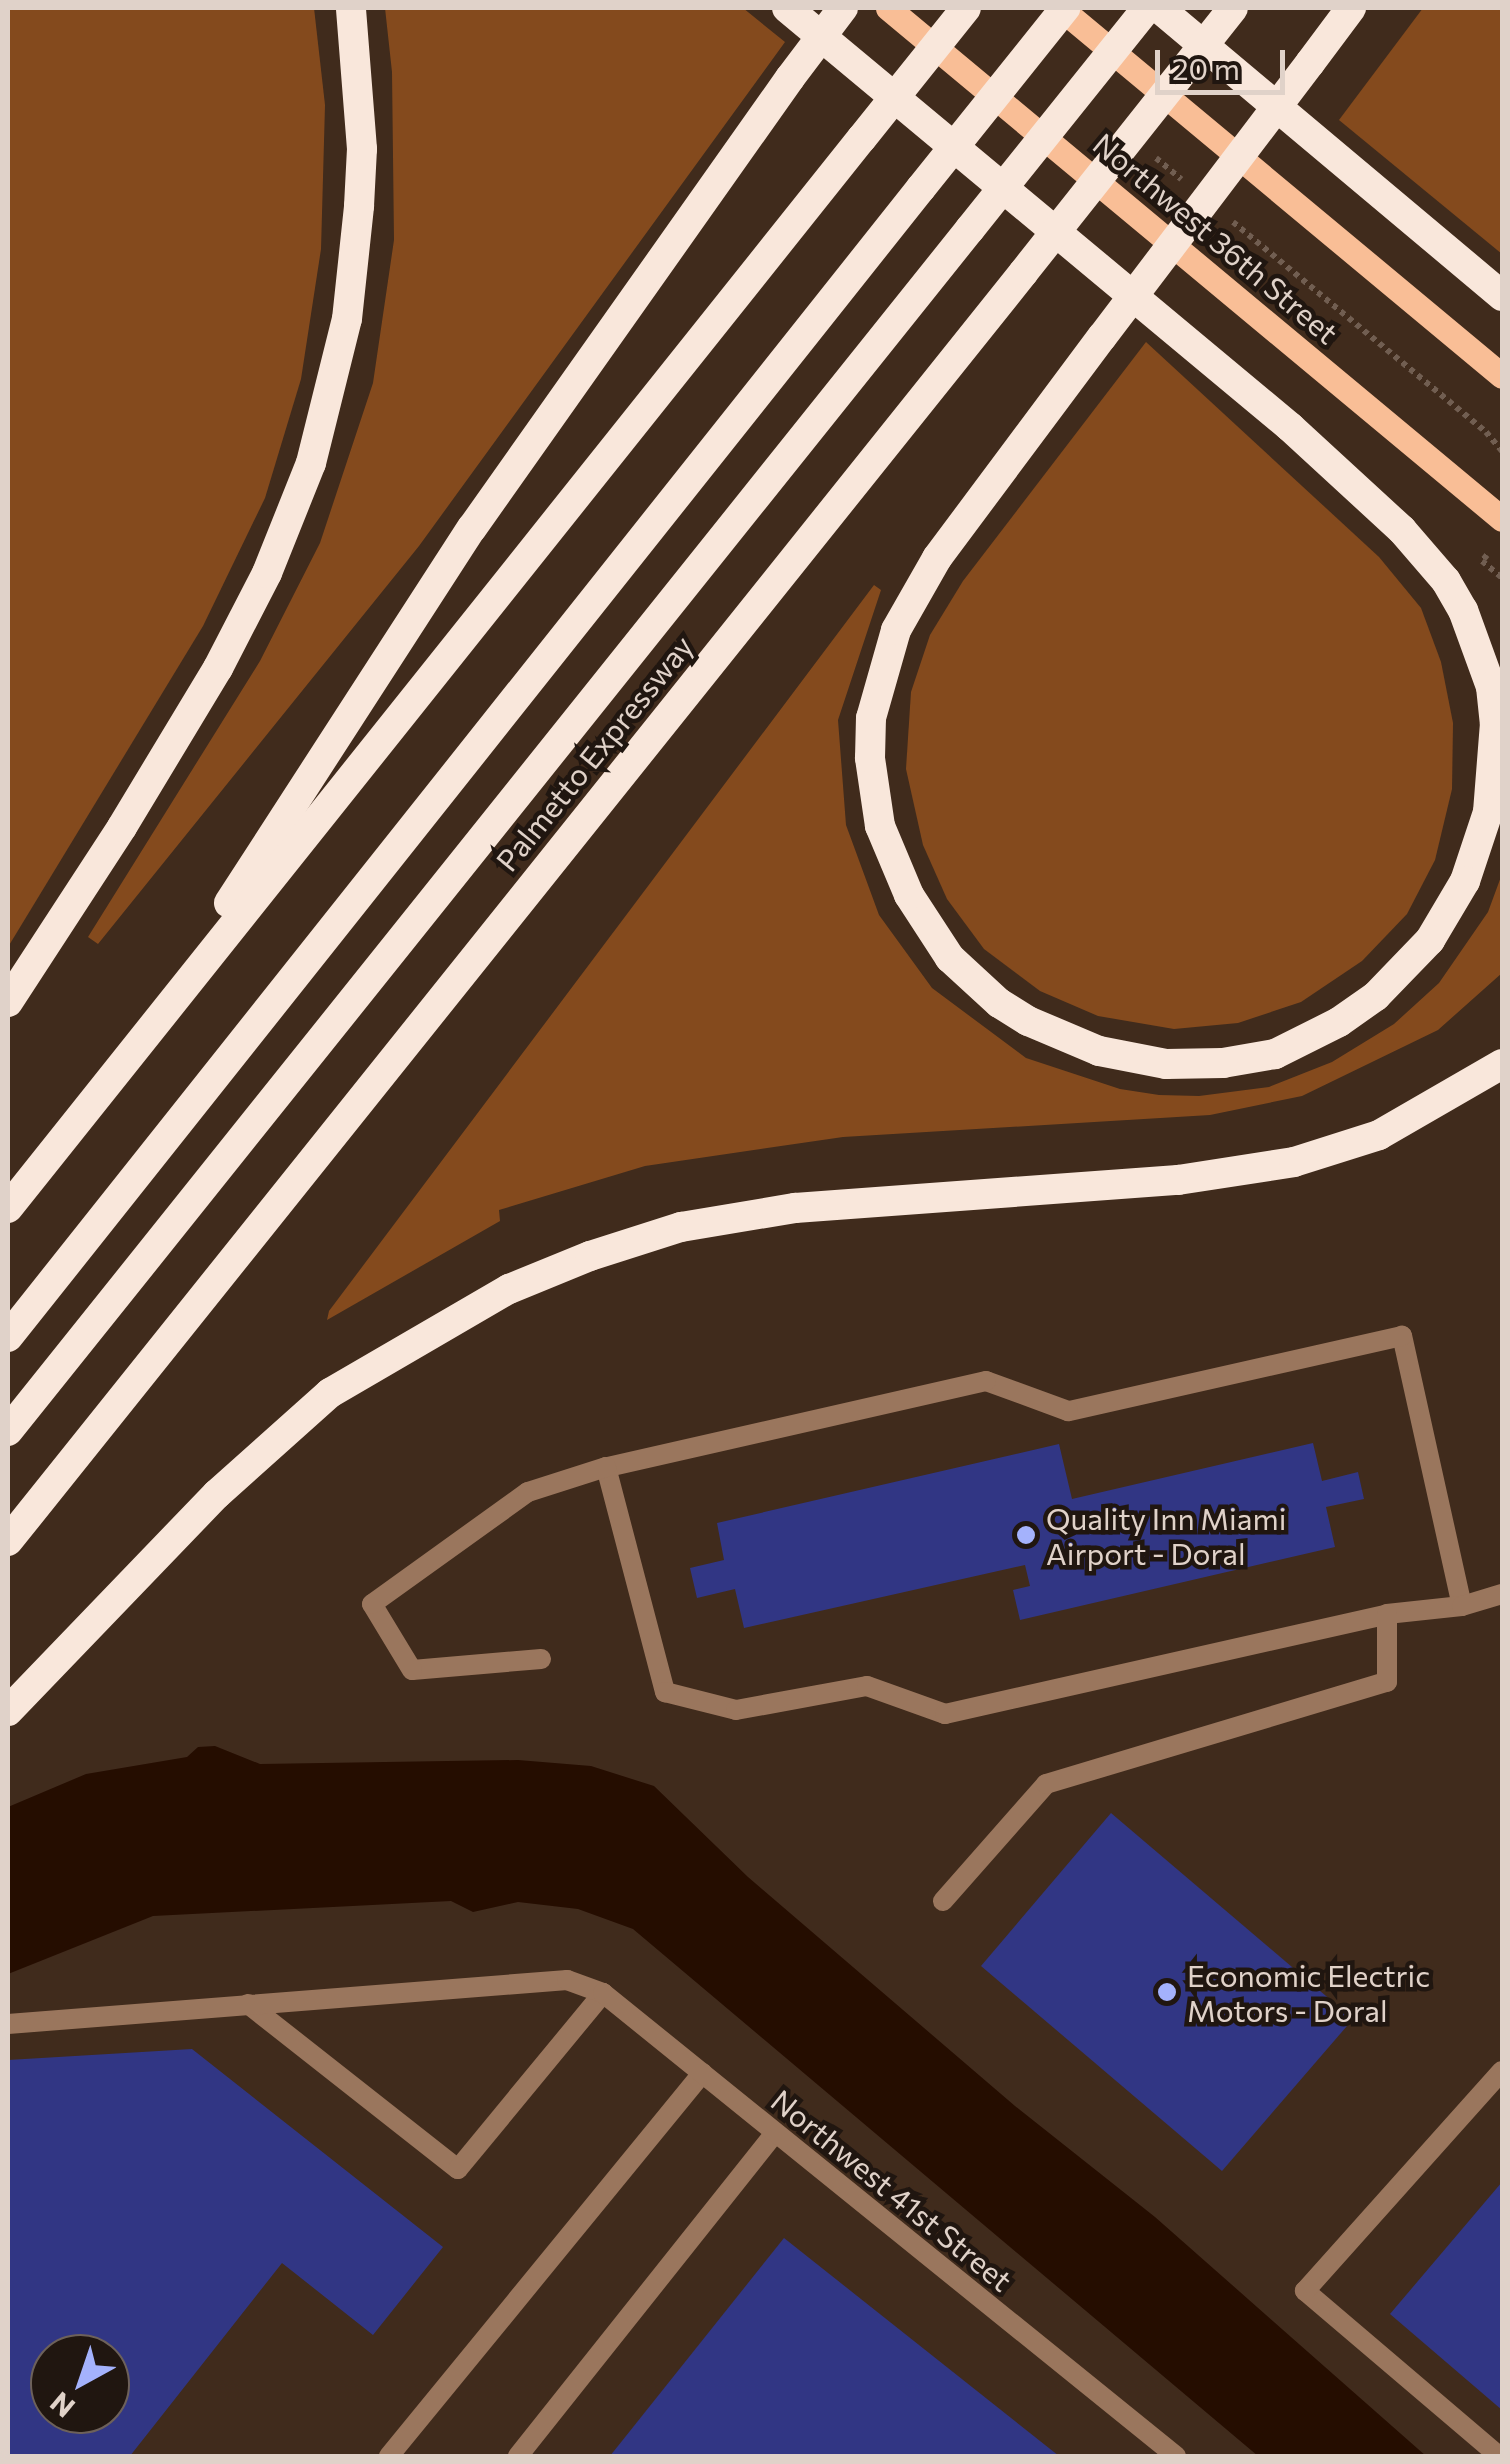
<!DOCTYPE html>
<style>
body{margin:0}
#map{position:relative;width:1510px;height:2464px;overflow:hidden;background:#402b1c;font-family:Commissioner,sans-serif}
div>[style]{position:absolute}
.green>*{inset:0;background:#844a1d}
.water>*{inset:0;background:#250d00}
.building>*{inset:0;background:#313684}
.path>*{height:6px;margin-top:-3px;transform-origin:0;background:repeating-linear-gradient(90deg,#715e51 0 5px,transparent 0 10px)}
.lane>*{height:20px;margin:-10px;padding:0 10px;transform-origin:10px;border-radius:10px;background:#9a765d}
.street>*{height:20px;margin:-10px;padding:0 10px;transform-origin:10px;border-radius:10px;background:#9a765d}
.primary>*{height:25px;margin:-12.5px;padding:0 12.5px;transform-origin:12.5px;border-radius:12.5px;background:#f9be96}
.highway>*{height:30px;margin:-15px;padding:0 15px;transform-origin:15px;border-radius:15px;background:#f9e7db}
.highway-bridge>*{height:30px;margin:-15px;padding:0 15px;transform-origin:15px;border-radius:15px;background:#f9e7db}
.dots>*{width:28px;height:28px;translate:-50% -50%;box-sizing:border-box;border:5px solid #201610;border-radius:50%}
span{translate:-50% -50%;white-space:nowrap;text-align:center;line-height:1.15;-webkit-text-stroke:9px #201610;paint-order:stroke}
.street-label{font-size:30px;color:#e0d2c9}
.poi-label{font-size:30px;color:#e0d2c9}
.left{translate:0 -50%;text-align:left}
.frame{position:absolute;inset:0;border:10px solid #e0d2c9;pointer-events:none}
.north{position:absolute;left:30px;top:2334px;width:100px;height:100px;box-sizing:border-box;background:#201610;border:2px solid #6d615a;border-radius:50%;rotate:220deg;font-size:28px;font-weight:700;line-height:40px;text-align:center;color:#e0d2c9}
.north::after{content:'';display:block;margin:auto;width:35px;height:45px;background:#a4b2fc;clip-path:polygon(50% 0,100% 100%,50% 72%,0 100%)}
.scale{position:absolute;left:1155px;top:50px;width:130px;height:45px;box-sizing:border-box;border:5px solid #e0d2c9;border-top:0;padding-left:12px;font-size:30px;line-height:35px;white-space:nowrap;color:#e0d2c9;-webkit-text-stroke:8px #201610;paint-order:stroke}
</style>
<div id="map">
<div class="green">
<div style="clip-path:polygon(8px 8px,314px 8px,325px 105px,321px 249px,301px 379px,265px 498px,203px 626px,8px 947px)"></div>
<div style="clip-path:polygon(385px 8px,743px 8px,785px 42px,419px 546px,98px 944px,88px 937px,260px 661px,320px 543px,373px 383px,394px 240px,392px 72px)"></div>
<div style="clip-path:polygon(1423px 8px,1502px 8px,1502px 254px,1339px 120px)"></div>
<div style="clip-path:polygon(1146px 342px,1379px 557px,1421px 608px,1441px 662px,1453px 723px,1452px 789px,1435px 860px,1407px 914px,1362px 961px,1301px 1002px,1238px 1023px,1174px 1029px,1098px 1016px,1040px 991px,984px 949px,947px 899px,923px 845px,906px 769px,911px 692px,930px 635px,963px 581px)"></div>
<div style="clip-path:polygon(874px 585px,881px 590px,838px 720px,846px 825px,879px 915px,932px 988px,1026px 1058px,1120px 1089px,1159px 1095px,1199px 1096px,1269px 1087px,1332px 1062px,1394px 1024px,1439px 983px,1488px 912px,1502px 874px,1502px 973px,1438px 1030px,1302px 1096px,1210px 1115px,843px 1137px,645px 1166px,499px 1210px,500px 1221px,327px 1320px,329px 1311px)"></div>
</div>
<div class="water">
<div style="clip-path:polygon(215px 1746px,260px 1764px,518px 1760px,591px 1766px,654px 1786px,748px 1877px,1015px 2106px,1155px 2217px,1426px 2456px,1258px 2456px,633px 1929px,578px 1909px,518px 1902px,473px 1912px,451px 1901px,153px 1916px,8px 1974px,8px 1807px,86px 1774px,187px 1757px,198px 1747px)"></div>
</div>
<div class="building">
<div style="clip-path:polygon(1313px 1443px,1322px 1481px,1358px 1472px,1364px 1499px,1326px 1507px,1335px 1547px,1020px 1620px,1013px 1590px,1030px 1586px,1025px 1565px,744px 1628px,735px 1589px,697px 1598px,690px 1568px,724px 1560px,717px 1523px,1059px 1444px,1072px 1499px)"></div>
<div style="clip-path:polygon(1111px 1813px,1353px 2019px,1222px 2171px,981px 1966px)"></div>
<div style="clip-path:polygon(evenodd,192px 2049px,443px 2247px,373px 2335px,282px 2263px,130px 2456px,8px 2456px,8px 2060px,192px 2049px,50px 2354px,110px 2354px,110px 2414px,50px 2414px,50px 2354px)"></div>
<div style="clip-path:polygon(1502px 2182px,1502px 2410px,1390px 2314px)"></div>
<div style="clip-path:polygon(784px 2238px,1059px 2456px,610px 2456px)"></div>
</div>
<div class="path">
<div style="left:1156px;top:158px;width:33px;rotate:40deg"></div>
<div style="left:1233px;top:222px;width:329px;rotate:39.7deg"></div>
<div style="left:1486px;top:432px;width:25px;rotate:50deg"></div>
<div style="left:1487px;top:555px;width:8px;rotate:130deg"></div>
<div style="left:1482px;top:561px;width:26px;rotate:40deg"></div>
</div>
<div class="lane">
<div style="left:1462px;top:1606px;width:277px;rotate:-102.5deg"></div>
<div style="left:1402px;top:1336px;width:342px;rotate:167.3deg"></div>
<div style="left:1068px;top:1411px;width:87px;rotate:-159.9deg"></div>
<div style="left:986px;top:1381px;width:390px;rotate:167.2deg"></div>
<div style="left:606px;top:1467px;width:233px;rotate:75.3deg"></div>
<div style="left:665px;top:1692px;width:73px;rotate:14.2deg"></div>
<div style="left:736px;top:1710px;width:133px;rotate:-10.4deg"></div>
<div style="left:867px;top:1686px;width:83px;rotate:19.7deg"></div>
<div style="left:945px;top:1714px;width:453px;rotate:-12.7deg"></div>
<div style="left:1387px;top:1614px;width:75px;rotate:-6.1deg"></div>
<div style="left:1462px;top:1606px;width:42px;rotate:-16.7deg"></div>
<div style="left:541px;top:1659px;width:129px;rotate:175.1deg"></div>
<div style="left:412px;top:1670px;width:77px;rotate:-121.2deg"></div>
<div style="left:372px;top:1604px;width:192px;rotate:-35.7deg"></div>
<div style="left:528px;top:1492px;width:82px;rotate:-17.8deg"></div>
<div style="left:943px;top:1901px;width:156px;rotate:-48.6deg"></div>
<div style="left:1046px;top:1784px;width:356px;rotate:-16.7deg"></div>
<div style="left:1387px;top:1682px;width:68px;rotate:-90deg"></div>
<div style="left:248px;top:2004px;width:267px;rotate:38.2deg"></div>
<div style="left:458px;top:2169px;width:228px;rotate:-50.5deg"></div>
<div style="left:8px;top:2024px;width:561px;rotate:-4.5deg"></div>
<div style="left:389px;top:2456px;width:495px;rotate:-50.7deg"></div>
<div style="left:518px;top:2456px;width:411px;rotate:-51.5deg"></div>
<div style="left:1499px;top:2456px;width:255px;rotate:-139.6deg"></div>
<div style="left:1305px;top:2291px;width:295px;rotate:-48.2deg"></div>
</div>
<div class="street">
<div style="left:567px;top:1980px;width:38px;rotate:20deg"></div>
<div style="left:603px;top:1993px;width:737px;rotate:38.94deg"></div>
</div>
<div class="primary">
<div style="left:888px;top:8px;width:799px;rotate:39.77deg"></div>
<div style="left:1060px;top:8px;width:575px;rotate:39.78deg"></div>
</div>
<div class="highway">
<div style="left:787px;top:8px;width:655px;rotate:39.79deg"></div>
<div style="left:1290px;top:427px;width:152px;rotate:42.6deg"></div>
<div style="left:1402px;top:530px;width:67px;rotate:49.2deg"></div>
<div style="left:1446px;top:581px;width:34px;rotate:60deg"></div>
<div style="left:1463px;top:610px;width:82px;rotate:70deg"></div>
<div style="left:1491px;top:687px;width:36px;rotate:84deg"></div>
<div style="left:1495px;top:723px;width:89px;rotate:94.5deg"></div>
<div style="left:1488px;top:812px;width:73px;rotate:108.4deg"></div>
<div style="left:1465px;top:881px;width:69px;rotate:120.7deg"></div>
<div style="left:1430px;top:940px;width:78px;rotate:134deg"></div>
<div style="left:1376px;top:996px;width:45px;rotate:144.9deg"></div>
<div style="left:1339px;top:1022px;width:72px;rotate:153.4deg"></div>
<div style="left:1275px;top:1054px;width:53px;rotate:170.2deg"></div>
<div style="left:1223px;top:1063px;width:57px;rotate:179deg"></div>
<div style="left:1166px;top:1064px;width:68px;rotate:-169deg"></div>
<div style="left:1099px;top:1051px;width:77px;rotate:-157.1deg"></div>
<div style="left:1028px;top:1021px;width:34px;rotate:-148deg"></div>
<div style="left:999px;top:1003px;width:67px;rotate:-137.4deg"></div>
<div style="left:950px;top:958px;width:75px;rotate:-123.1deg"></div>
<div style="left:909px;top:895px;width:75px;rotate:-112.8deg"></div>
<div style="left:880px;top:826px;width:69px;rotate:-98.4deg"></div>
<div style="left:870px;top:758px;width:40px;rotate:-88.6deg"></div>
<div style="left:871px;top:718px;width:91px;rotate:-74.1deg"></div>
<div style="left:896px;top:630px;width:83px;rotate:-60.3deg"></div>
<div style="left:937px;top:558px;width:276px;rotate:-53.3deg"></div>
<div style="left:1159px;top:8px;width:448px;rotate:40deg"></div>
<div style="left:1310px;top:63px;width:69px;rotate:-53.3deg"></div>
<div style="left:229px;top:903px;width:447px;rotate:-57.1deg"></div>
<div style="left:472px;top:528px;width:551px;rotate:-54.75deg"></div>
<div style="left:8px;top:1002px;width:209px;rotate:-56.9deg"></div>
<div style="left:122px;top:827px;width:186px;rotate:-58.9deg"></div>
<div style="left:218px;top:668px;width:107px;rotate:-62.7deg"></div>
<div style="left:267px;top:573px;width:118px;rotate:-68.2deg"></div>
<div style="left:311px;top:463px;width:148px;rotate:-76deg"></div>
<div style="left:347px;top:319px;width:114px;rotate:-83.9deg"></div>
<div style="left:359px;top:206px;width:57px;rotate:-87deg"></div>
<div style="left:362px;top:149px;width:141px;rotate:-94.5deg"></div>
<div style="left:8px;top:1208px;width:1369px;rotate:-51.41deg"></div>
<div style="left:8px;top:1337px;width:1468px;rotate:-51.53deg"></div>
<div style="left:8px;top:1431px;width:1540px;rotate:-51.33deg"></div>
<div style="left:8px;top:1541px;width:1624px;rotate:-51.32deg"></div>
<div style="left:8px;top:1711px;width:301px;rotate:-46.1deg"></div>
<div style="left:217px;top:1494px;width:152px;rotate:-41.8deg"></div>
<div style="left:330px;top:1393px;width:207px;rotate:-30.2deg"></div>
<div style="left:509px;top:1289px;width:87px;rotate:-22.2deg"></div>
<div style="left:590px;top:1256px;width:96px;rotate:-17.7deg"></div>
<div style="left:681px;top:1227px;width:116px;rotate:-9.5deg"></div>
<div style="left:795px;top:1208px;width:384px;rotate:-4.2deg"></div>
<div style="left:1178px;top:1180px;width:117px;rotate:-8.8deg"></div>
<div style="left:1294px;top:1162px;width:89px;rotate:-17.6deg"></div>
<div style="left:1379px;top:1135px;width:142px;rotate:-30deg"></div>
</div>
<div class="highway-bridge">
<div style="left:790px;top:78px;width:88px;rotate:-52.9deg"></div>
<div style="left:862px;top:138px;width:166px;rotate:-51.3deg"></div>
<div style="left:921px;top:188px;width:231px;rotate:-51.3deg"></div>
<div style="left:970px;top:229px;width:283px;rotate:-51.3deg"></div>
<div style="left:1023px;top:273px;width:338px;rotate:-51.6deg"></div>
<div style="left:1102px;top:337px;width:344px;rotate:-52.8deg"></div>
</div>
<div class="dots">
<div style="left:1026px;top:1535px;background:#a4b2fc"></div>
<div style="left:1167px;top:1992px;background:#a4b2fc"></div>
</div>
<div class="street-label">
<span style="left:1216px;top:238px;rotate:40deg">Northwest 36th Street</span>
<span style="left:594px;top:753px;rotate:-51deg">Palmetto Expressway</span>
<span style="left:892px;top:2190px;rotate:39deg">Northwest 41st Street</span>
</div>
<div class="poi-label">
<span class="left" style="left:1046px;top:1535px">Quality Inn Miami<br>Airport - Doral</span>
<span class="left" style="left:1187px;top:1992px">Economic Electric<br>Motors - Doral</span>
</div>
<div class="frame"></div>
<div class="north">N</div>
<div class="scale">20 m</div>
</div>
